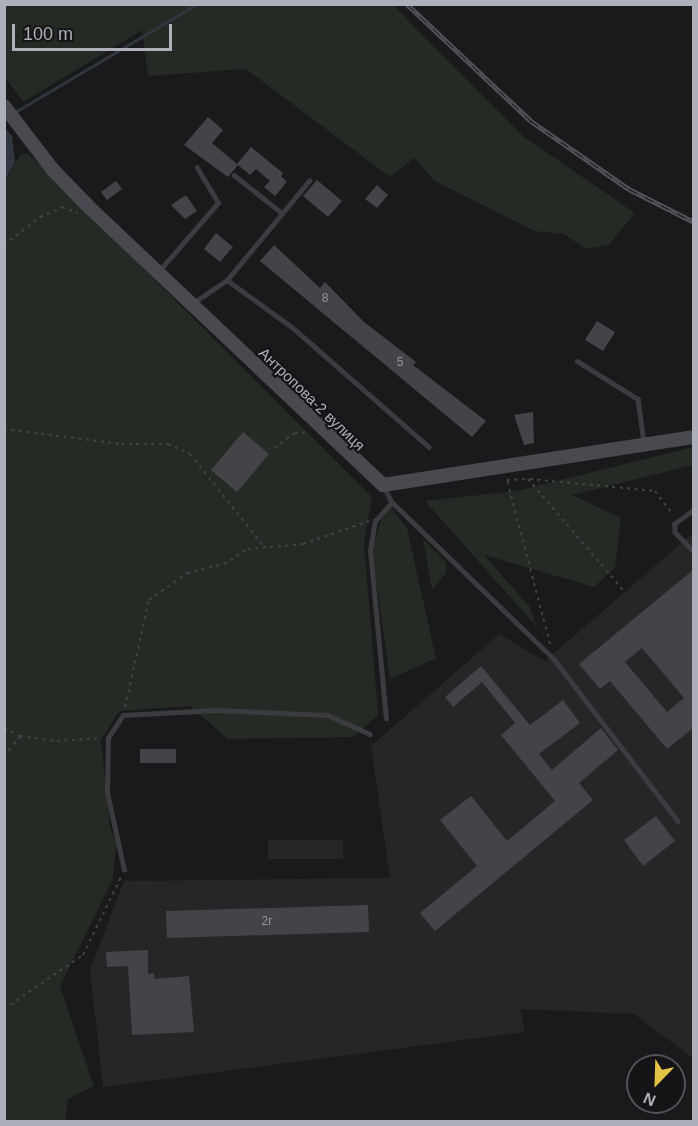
<!DOCTYPE html>
<meta charset="utf-8">
<style>
body{margin:0}
#map{position:relative;width:698px;height:1126px;overflow:hidden;background:#1a191b;font-family:Helvetica,sans-serif}
div>[style]{position:absolute}
.built>*{inset:0;background:#262528}
.green>*{inset:0;background:#242b25}
.water>*{inset:0;background:#30363f}
.stream>*{height:3px;margin:-1.5px;padding:0 1.5px;transform-origin:1.5px;border-radius:1.5px;background:#30363f}
.building>*{inset:0;background:#444448}
.path>*{height:2px;margin-top:-1px;transform-origin:0;background:repeating-linear-gradient(90deg,#414247 0 3px,transparent 0 7.5px)}
.lane>*{height:4.5px;margin:-2.25px;padding:0 2.25px;transform-origin:2.25px;border-radius:2.25px;background:#3b3b40}
.secondary>*{height:14px;margin:-7px;padding:0 7px;transform-origin:7px;border-radius:7px;background:#494a50}
.rail>*{height:5px;margin-top:-2.5px;transform-origin:0;background:repeating-linear-gradient(90deg,#151416 0 9px,#525359 0 18px);box-sizing:border-box;border-block:2px solid #525359}
span{translate:-50% -50%;white-space:nowrap;text-align:center;line-height:1.15;-webkit-text-stroke:4.5px #151416;paint-order:stroke}
.number-label{font-size:12px;color:#93949e}
.number-label span{-webkit-text-stroke-width:0}
.street-label{font-size:15px;color:#adafba}
.frame{position:absolute;inset:0;border:6px solid #adafba;pointer-events:none}
.north{position:absolute;left:626px;top:1054px;width:60px;height:60px;box-sizing:border-box;background:#151416;border:2px solid #525258;border-radius:50%;rotate:203deg;font-size:16px;font-weight:700;line-height:24px;text-align:center;color:#adafba}
.north::after{content:'';display:block;margin:auto;width:21px;height:27px;background:#e5c347;clip-path:polygon(50% 0,100% 100%,50% 72%,0 100%)}
.scale{position:absolute;left:12px;top:24px;width:160px;height:27px;box-sizing:border-box;border:3px solid #adafba;border-top:0;padding-left:8px;font-size:18px;line-height:21px;white-space:nowrap;color:#adafba;-webkit-text-stroke:4px #151416;paint-order:stroke}
</style>
<div id="map">
<div class="built">
<div style="clip-path:polygon(693px 533px,693px 1058px,634px 1014px,520px 1009px,525px 1032px,103px 1087px,90px 970px,124px 881px,390px 878px,371px 746px,499px 634px,545px 661px)"></div>
<div style="clip-path:polygon(268px 840px,343px 840px,343px 859px,268px 859px)"></div>
</div>
<div class="green">
<div style="clip-path:polygon(5px 4px,393px 5px,524px 137px,635px 213px,609px 245px,586px 249px,564px 234px,534px 231px,435px 181px,414px 158px,390px 177px,246px 69px,148px 76px,142px 30px,23px 102px,5px 77px)"></div>
<div style="clip-path:polygon(21px 154px,29px 154px,372px 497px,364px 543px,378px 715px,353px 737px,228px 739px,190px 706px,119px 711px,101px 740px,110px 827px,116px 843px,113px 879px,60px 986px,94px 1086px,68px 1099px,65px 1121px,5px 1122px,4px 183px)"></div>
<div style="clip-path:polygon(693px 447px,693px 465px,572px 495px,621px 518px,615px 568px,594px 587px,484px 555px,530px 607px,536px 626px,425px 501px,517px 491px)"></div>
<div style="clip-path:polygon(391px 508px,407px 528px,436px 658px,390px 679px,372px 551px,382px 518px)"></div>
<div style="clip-path:polygon(423px 539px,447px 563px,446px 573px,432px 589px)"></div>
</div>
<div class="water">
<div style="clip-path:polygon(5px 128px,12px 136px,15px 163px,5px 180px)"></div>
</div>
<div class="stream">
<div style="left:15px;top:112px;width:212px;rotate:-30.7deg"></div>
</div>
<div class="building">
<div style="clip-path:polygon(208px 117px,223px 130px,212px 143px,237px 164px,251px 147px,283px 173px,281px 176px,287px 182px,275px 196px,264px 187px,270px 181px,256px 169px,250px 175px,238px 165px,228px 177px,184px 145px)"></div>
<div style="clip-path:polygon(317px 180px,342px 201px,328px 217px,303px 196px)"></div>
<div style="clip-path:polygon(116px 181px,122px 189px,107px 200px,101px 192px)"></div>
<div style="clip-path:polygon(377px 185px,388px 195px,377px 208px,365px 199px)"></div>
<div style="clip-path:polygon(186px 195px,197px 211px,185px 219px,171px 205px)"></div>
<div style="clip-path:polygon(216px 233px,233px 247px,220px 262px,204px 249px)"></div>
<div style="clip-path:polygon(274px 245px,320px 288px,325px 282px,364px 322px,416px 362px,413px 365px,486px 421px,472px 437px,260px 261px)"></div>
<div style="clip-path:polygon(597px 321px,615px 332px,603px 351px,585px 340px)"></div>
<div style="clip-path:polygon(533px 412px,534px 443px,524px 445px,514px 415px)"></div>
<div style="clip-path:polygon(243px 432px,269px 454px,237px 492px,211px 470px)"></div>
<div style="clip-path:polygon(evenodd,693px 570px,693px 728px,667px 749px,610px 681px,600px 689px,579px 664px,693px 570px,642px 648px,684px 698px,667px 712px,625px 662px,642px 648px)"></div>
<div style="clip-path:polygon(481px 666px,530px 725px,563px 700px,580px 723px,539px 754px,552px 770px,601px 728px,618px 750px,579px 783px,593px 800px,435px 931px,420px 913px,477px 866px,440px 820px,471px 796px,507px 841px,555px 801px,501px 735px,515px 723px,482px 682px,453px 707px,445px 697px)"></div>
<div style="clip-path:polygon(140px 749px,176px 749px,176px 763px,140px 763px)"></div>
<div style="clip-path:polygon(656px 816px,675px 841px,643px 866px,624px 840px)"></div>
<div style="clip-path:polygon(368px 905px,369px 932px,167px 938px,166px 911px)"></div>
<div style="clip-path:polygon(148px 950px,148px 974px,154px 973px,154px 979px,189px 976px,194px 1032px,132px 1035px,128px 966px,107px 967px,106px 952px)"></div>
</div>
<div class="path">
<div style="left:4px;top:245px;width:46px;rotate:-37.9deg"></div>
<div style="left:40px;top:217px;width:24px;rotate:-24deg"></div>
<div style="left:62px;top:207px;width:17px;rotate:21deg"></div>
<div style="left:4px;top:429px;width:118px;rotate:7.3deg"></div>
<div style="left:121px;top:444px;width:47px"></div>
<div style="left:168px;top:444px;width:24px;rotate:24deg"></div>
<div style="left:190px;top:454px;width:120px;rotate:51.4deg"></div>
<div style="left:274px;top:448px;width:26px;rotate:-36deg"></div>
<div style="left:295px;top:433px;width:13px;rotate:-4deg"></div>
<div style="left:530px;top:479px;width:126px;rotate:5.5deg"></div>
<div style="left:655px;top:491px;width:30px;rotate:53deg"></div>
<div style="left:550px;top:644px;width:170px;rotate:-104.7deg"></div>
<div style="left:507px;top:480px;width:21px;rotate:-3deg"></div>
<div style="left:528px;top:479px;width:149px;rotate:49.4deg"></div>
<div style="left:125px;top:707px;width:110px;rotate:-77.4deg"></div>
<div style="left:149px;top:600px;width:47px;rotate:-35.4deg"></div>
<div style="left:187px;top:573px;width:38px;rotate:-14deg"></div>
<div style="left:224px;top:564px;width:28px;rotate:-32deg"></div>
<div style="left:248px;top:549px;width:55px;rotate:-5.2deg"></div>
<div style="left:303px;top:544px;width:70px;rotate:-19.2deg"></div>
<div style="left:4px;top:728px;width:18px;rotate:27deg"></div>
<div style="left:20px;top:736px;width:37px;rotate:8deg"></div>
<div style="left:57px;top:741px;width:45px;rotate:-3.8deg"></div>
<div style="left:4px;top:756px;width:25px;rotate:-50deg"></div>
<div style="left:4px;top:1009px;width:96px;rotate:-34.4deg"></div>
<div style="left:83px;top:955px;width:87px;rotate:-64deg"></div>
</div>
<div class="lane">
<div style="left:234px;top:175px;width:61px;rotate:38.4deg"></div>
<div style="left:159px;top:271px;width:90px;rotate:-49.1deg"></div>
<div style="left:218px;top:203px;width:41px;rotate:-121deg"></div>
<div style="left:227px;top:280px;width:80px;rotate:35.9deg"></div>
<div style="left:292px;top:327px;width:182px;rotate:41.2deg"></div>
<div style="left:193px;top:303px;width:41px;rotate:-34.1deg"></div>
<div style="left:227px;top:280px;width:129px;rotate:-50.4deg"></div>
<div style="left:577px;top:361px;width:72px;rotate:31.9deg"></div>
<div style="left:638px;top:399px;width:44px;rotate:82.2deg"></div>
<div style="left:384px;top:487px;width:17px;rotate:62deg"></div>
<div style="left:392px;top:502px;width:226px;rotate:44.1deg"></div>
<div style="left:554px;top:659px;width:204px;rotate:52.6deg"></div>
<div style="left:694px;top:510px;width:24px;rotate:144deg"></div>
<div style="left:675px;top:524px;width:8px;rotate:90deg"></div>
<div style="left:675px;top:532px;width:28px;rotate:46deg"></div>
<div style="left:386px;top:719px;width:169px;rotate:-95.4deg"></div>
<div style="left:370px;top:551px;width:30px;rotate:-81deg"></div>
<div style="left:375px;top:521px;width:25px;rotate:-48deg"></div>
<div style="left:124px;top:870px;width:79px;rotate:-102.4deg"></div>
<div style="left:107px;top:793px;width:55px;rotate:-89deg"></div>
<div style="left:108px;top:738px;width:27px;rotate:-57deg"></div>
<div style="left:123px;top:715px;width:93px;rotate:-3.1deg"></div>
<div style="left:216px;top:710px;width:112px;rotate:2.6deg"></div>
<div style="left:328px;top:715px;width:46px;rotate:24.3deg"></div>
</div>
<div class="secondary">
<div style="left:4px;top:106px;width:81px;rotate:52.6deg"></div>
<div style="left:53px;top:170px;width:53px;rotate:45.8deg"></div>
<div style="left:90px;top:208px;width:403px;rotate:43.4deg"></div>
<div style="left:383px;top:485px;width:315px;rotate:-8.8deg"></div>
</div>
<div class="rail">
<div style="left:407px;top:4px;width:170px;rotate:43.3deg"></div>
<div style="left:531px;top:121px;width:119px;rotate:34.8deg"></div>
<div style="left:629px;top:189px;width:73px;rotate:26.9deg"></div>
</div>
<div class="number-label">
<span style="left:325px;top:299px">8</span>
<span style="left:400px;top:363px">5</span>
<span style="left:267px;top:922px">2г</span>
</div>
<div class="street-label">
<span style="left:312px;top:399px;rotate:44deg">Антропова-2 вулиця</span>
</div>
<div class="frame"></div>
<div class="north">N</div>
<div class="scale">100 m</div>
</div>
